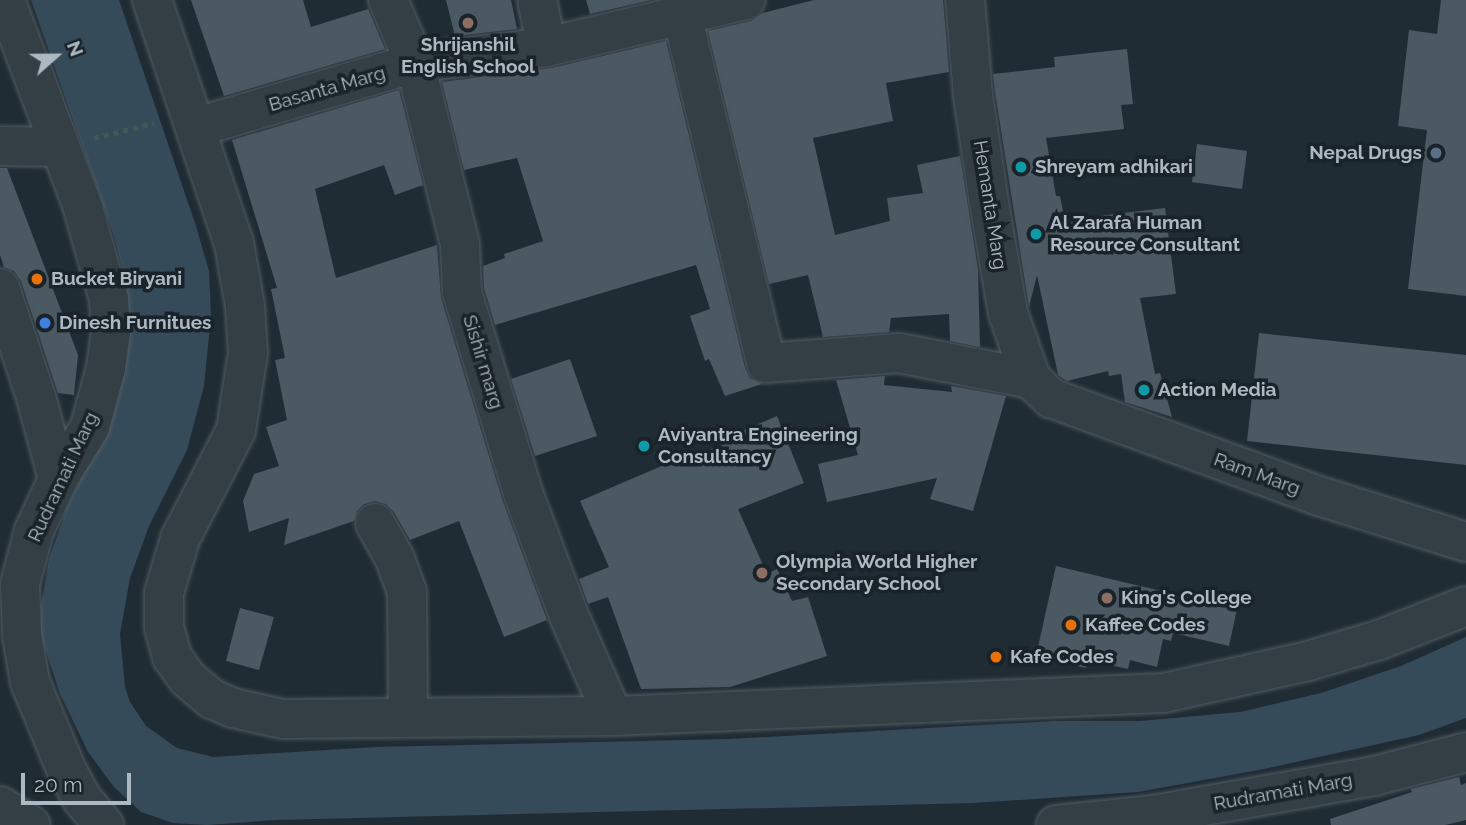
<!DOCTYPE html>
<style>
body{margin:0}
#map{position:relative;width:1466px;height:825px;overflow:hidden;background:#202c34;font-family:Raleway,sans-serif}
div>[style]{position:absolute}
.water>*{inset:0;background:#354b5a}
.building>*{inset:0;background:#4b5963}
.path>*{height:4.5px;margin-top:-2.25px;transform-origin:0;background:repeating-linear-gradient(90deg,#435755 0 5px,transparent 0 10px)}
.roads{filter:drop-shadow(0 0 2px #515c63) drop-shadow(0 0 2px #515c63)}
.minor>*{height:38px;margin:-19px;padding:0 19px;transform-origin:19px;border-radius:19px;background:#333e45}
.dots>*{width:19px;height:19px;translate:-50% -50%;box-sizing:border-box;border:4px solid #192329;border-radius:50%}
span{translate:-50% -50%;white-space:nowrap;text-align:center;line-height:1.15;-webkit-text-stroke:7px #192329;paint-order:stroke}
.poi-label{font-size:19px;color:#adb9c2;font-weight:700}
.right{translate:-100% -50%;text-align:right}
.left{translate:0 -50%;text-align:left}
.street-label{font-size:19px;color:#adb9c2}
.north{position:absolute;left:21px;top:21px;width:70px;height:70px;-webkit-text-stroke:5px #192329;paint-order:stroke;rotate:69deg;font-size:19px;font-weight:700;line-height:28px;text-align:center;color:#adb9c2}
.north::after{content:'';display:block;margin:auto;width:24px;height:32px;background:#adb9c2;clip-path:polygon(50% 0,100% 100%,50% 72%,0 100%)}
.scale{position:absolute;left:21px;top:773px;width:110px;height:32px;box-sizing:border-box;border:4px solid #adb9c2;border-top:0;padding-left:9px;font-size:21px;line-height:24px;white-space:nowrap;color:#adb9c2;-webkit-text-stroke:5px #192329;paint-order:stroke}
</style>
<div id="map">
<div class="water">
<div style="clip-path:polygon(31px 0,119px 0,196px 226px,209px 271px,211px 316px,204px 386px,187px 450px,149px 526px,130px 578px,120px 634px,125px 687px,130px 702px,146px 726px,177px 748px,213px 757px,376px 747px,728px 739px,1055px 721px,1140px 721px,1240px 712px,1321px 693px,1401px 666px,1466px 637px,1466px 718px,1419px 735px,1264px 769px,1138px 792px,973px 803px,276px 820px,207px 825px,173px 823px,141px 812px,114px 787px,88px 752px,60px 694px,41px 636px,41px 606px,49px 559px,68px 505px,94px 450px,130px 325px,123px 272px,114px 236px)"></div>
</div>
<div class="building">
<div style="clip-path:polygon(191px 0,303px 0,311px 27px,368px 9px,385px 49px,224px 96px)"></div>
<div style="clip-path:polygon(446px 0,511px 0,517px 29px,455px 36px)"></div>
<div style="clip-path:polygon(586px 0,651px 0,590px 14px)"></div>
<div style="clip-path:polygon(814px 0,943px 0,949px 72px,886px 83px,893px 121px,813px 138px,835px 235px,890px 221px,887px 198px,923px 193px,917px 165px,960px 156px,978px 270px,980px 347px,950px 341px,949px 314px,891px 318px,889px 332px,823px 337px,808px 275px,769px 284px,708px 31px,751px 21px,763px 13px)"></div>
<div style="clip-path:polygon(1441px 0,1466px 0,1466px 296px,1408px 289px,1427px 130px,1398px 126px,1409px 30px,1437px 34px)"></div>
<div style="clip-path:polygon(666px 41px,745px 368px,750px 378px,762px 384px,725px 396px,709px 359px,705px 361px,690px 316px,710px 309px,696px 265px,495px 325px,484px 288px,483px 266px,505px 258px,504px 254px,543px 241px,517px 158px,464px 170px,442px 82px,552px 68px)"></div>
<div style="clip-path:polygon(1127px 49px,1133px 104px,1121px 105px,1124px 129px,1046px 138px,1056px 196px,1060px 196px,1065px 220px,1165px 208px,1176px 294px,1140px 298px,1155px 374px,1160px 373px,1172px 417px,1125px 402px,1121px 374px,1109px 376px,1108px 371px,1067px 381px,1058px 375px,1037px 275px,1029px 307px,995px 92px,993px 74px,1055px 67px,1054px 57px)"></div>
<div style="clip-path:polygon(399px 90px,423px 185px,395px 195px,384px 165px,315px 189px,336px 278px,437px 245px,441px 298px,502px 499px,547px 620px,504px 637px,459px 521px,410px 540px,394px 512px,386px 504px,375px 501px,364px 504px,357px 511px,354px 521px,284px 545px,289px 518px,249px 532px,243px 501px,254px 474px,279px 466px,266px 427px,287px 420px,275px 360px,285px 358px,271px 289px,277px 288px,232px 140px)"></div>
<div style="clip-path:polygon(1197px 144px,1247px 151px,1242px 189px,1192px 182px)"></div>
<div style="clip-path:polygon(0 168px,7px 168px,78px 355px,74px 395px,58px 393px,21px 281px,14px 271px,4px 267px,0 255px)"></div>
<div style="clip-path:polygon(1259px 333px,1466px 355px,1466px 465px,1247px 441px)"></div>
<div style="clip-path:polygon(570px 359px,597px 436px,535px 456px,511px 379px)"></div>
<div style="clip-path:polygon(885px 376px,884px 385px,952px 392px,951px 386px,1006px 396px,973px 511px,930px 499px,937px 478px,827px 502px,818px 464px,858px 455px,836px 380px)"></div>
<div style="clip-path:polygon(777px 416px,804px 483px,738px 509px,767px 574px,777px 569px,792px 601px,808px 597px,827px 656px,730px 687px,641px 689px,608px 597px,588px 604px,579px 579px,609px 567px,580px 501px,664px 465px,665px 467px,742px 437px,740px 432px)"></div>
<div style="clip-path:polygon(1056px 566px,1237px 609px,1229px 646px,1173px 633px,1171px 641px,1163px 639px,1157px 667px,1130px 660px,1128px 669px,1088px 660px,1086px 668px,1036px 656px)"></div>
<div style="clip-path:polygon(240px 608px,274px 617px,259px 670px,226px 661px)"></div>
<div style="clip-path:polygon(1459px 777px,1461px 785px,1466px 783px,1466px 820px,1445px 825px,1331px 825px,1330px 819px,1412px 792px,1411px 789px)"></div>
</div>
<div class="path">
<div style="left:94px;top:138px;width:62px;rotate:-14deg"></div>
</div>
<div class="roads">
<div class="minor">
<div style="left:5px;top:0;width:222px;rotate:69.4deg"></div>
<div style="left:83px;top:208px;width:95px;rotate:74.1deg"></div>
<div style="left:109px;top:299px;width:33px;rotate:87deg"></div>
<div style="left:111px;top:332px;width:36px;rotate:98deg"></div>
<div style="left:106px;top:368px;width:61px;rotate:105.2deg"></div>
<div style="left:90px;top:427px;width:61px;rotate:121.6deg"></div>
<div style="left:58px;top:479px;width:57px;rotate:114.8deg"></div>
<div style="left:34px;top:531px;width:55px;rotate:104.8deg"></div>
<div style="left:20px;top:584px;width:52px;rotate:87.8deg"></div>
<div style="left:22px;top:636px;width:47px;rotate:80.1deg"></div>
<div style="left:30px;top:682px;width:94px;rotate:67.5deg"></div>
<div style="left:66px;top:769px;width:34px;rotate:62deg"></div>
<div style="left:82px;top:799px;width:34px;rotate:50deg"></div>
<div style="left:152px;top:0;width:256px;rotate:71.4deg"></div>
<div style="left:234px;top:243px;width:64px;rotate:80.1deg"></div>
<div style="left:245px;top:306px;width:47px;rotate:86.3deg"></div>
<div style="left:248px;top:353px;width:78px;rotate:98.9deg"></div>
<div style="left:236px;top:430px;width:123px;rotate:117.2deg"></div>
<div style="left:180px;top:539px;width:56px;rotate:106.5deg"></div>
<div style="left:164px;top:593px;width:34px;rotate:90deg"></div>
<div style="left:164px;top:627px;width:31px;rotate:75deg"></div>
<div style="left:172px;top:657px;width:27px;rotate:54deg"></div>
<div style="left:188px;top:679px;width:31px;rotate:40deg"></div>
<div style="left:212px;top:699px;width:23px;rotate:23deg"></div>
<div style="left:233px;top:708px;width:51px;rotate:12.4deg"></div>
<div style="left:283px;top:719px;width:330px;rotate:-0.5deg"></div>
<div style="left:613px;top:716px;width:551px;rotate:-2.39deg"></div>
<div style="left:1164px;top:693px;width:148px;rotate:-12.5deg"></div>
<div style="left:1308px;top:661px;width:74px;rotate:-16.5deg"></div>
<div style="left:1379px;top:640px;width:93px;rotate:-21.3deg"></div>
<div style="left:388px;top:0;width:69px;rotate:66.8deg"></div>
<div style="left:415px;top:63px;width:187px;rotate:76.1deg"></div>
<div style="left:460px;top:245px;width:47px;rotate:87.6deg"></div>
<div style="left:462px;top:292px;width:210px;rotate:73.1deg"></div>
<div style="left:523px;top:493px;width:131px;rotate:69.5deg"></div>
<div style="left:569px;top:616px;width:109px;rotate:66.3deg"></div>
<div style="left:537px;top:0;width:48px;rotate:78deg"></div>
<div style="left:965px;top:0;width:95px;rotate:85.2deg"></div>
<div style="left:973px;top:95px;width:103px;rotate:81.6deg"></div>
<div style="left:988px;top:197px;width:118px;rotate:80.2deg"></div>
<div style="left:1008px;top:313px;width:70px;rotate:70.8deg"></div>
<div style="left:1031px;top:379px;width:28px;rotate:44deg"></div>
<div style="left:1051px;top:398px;width:282px;rotate:20.1deg"></div>
<div style="left:1316px;top:495px;width:157px;rotate:17.4deg"></div>
<div style="left:682px;top:15px;width:358px;rotate:76.4deg"></div>
<div style="left:766px;top:363px;width:133px;rotate:-4.3deg"></div>
<div style="left:899px;top:353px;width:135px;rotate:11.1deg"></div>
<div style="left:197px;top:127px;width:227px;rotate:-16.4deg"></div>
<div style="left:415px;top:63px;width:133px;rotate:-6.9deg"></div>
<div style="left:547px;top:47px;width:204px;rotate:-13.3deg"></div>
<div style="left:0;top:146px;width:60px;rotate:1deg"></div>
<div style="left:0;top:288px;width:115px;rotate:71.7deg"></div>
<div style="left:36px;top:397px;width:85px;rotate:75deg"></div>
<div style="left:375px;top:523px;width:41px;rotate:60.9deg"></div>
<div style="left:395px;top:559px;width:35px;rotate:70deg"></div>
<div style="left:407px;top:592px;width:125px;rotate:89.5deg"></div>
<div style="left:0;top:806px;width:36px;rotate:32deg"></div>
<div style="left:1056px;top:825px;width:98px;rotate:-5.9deg"></div>
<div style="left:1153px;top:815px;width:224px;rotate:-10deg"></div>
<div style="left:1374px;top:776px;width:95px;rotate:-14.6deg"></div>
</div>
</div>
<div class="dots">
<div style="left:468px;top:23px;background:#8d6e63"></div>
<div style="left:1436px;top:153px;background:#5c6f8a"></div>
<div style="left:1021px;top:167px;background:#0f9aa8"></div>
<div style="left:1036px;top:234px;background:#0f9aa8"></div>
<div style="left:37px;top:279px;background:#e8710a"></div>
<div style="left:45px;top:323px;background:#3f7fe0"></div>
<div style="left:1144px;top:390px;background:#0f9aa8"></div>
<div style="left:644px;top:446px;background:#0f9aa8"></div>
<div style="left:762px;top:573px;background:#8d6e63"></div>
<div style="left:1107px;top:598px;background:#8d6e63"></div>
<div style="left:1071px;top:625px;background:#e8710a"></div>
<div style="left:996px;top:657px;background:#e8710a"></div>
</div>
<div class="poi-label">
<span style="left:468px;top:56px">Shrijanshil<br>English School</span>
<span class="right" style="left:1422px;top:153px">Nepal Drugs</span>
<span class="left" style="left:1035px;top:167px">Shreyam adhikari</span>
<span class="left" style="left:1050px;top:234px">Al Zarafa Human<br>Resource Consultant</span>
<span class="left" style="left:51px;top:279px">Bucket Biryani</span>
<span class="left" style="left:59px;top:323px">Dinesh Furnitues</span>
<span class="left" style="left:1158px;top:390px">Action Media</span>
<span class="left" style="left:658px;top:446px">Aviyantra Engineering<br>Consultancy</span>
<span class="left" style="left:776px;top:573px">Olympia World Higher<br>Secondary School</span>
<span class="left" style="left:1121px;top:598px">King's College</span>
<span class="left" style="left:1085px;top:625px">Kaffee Codes</span>
<span class="left" style="left:1010px;top:657px">Kafe Codes</span>
</div>
<div class="street-label">
<span style="left:327px;top:89px;rotate:-16deg">Basanta Marg</span>
<span style="left:990px;top:205px;rotate:81deg">Hemanta Marg</span>
<span style="left:483px;top:362px;rotate:73deg">Sishir marg</span>
<span style="left:1257px;top:474px;rotate:20deg">Ram Marg</span>
<span style="left:63px;top:477px;rotate:-65deg">Rudramati Marg</span>
<span style="left:1283px;top:792px;rotate:-10deg">Rudramati Marg</span>
</div>
<div class="north">N</div>
<div class="scale">20 m</div>
</div>
